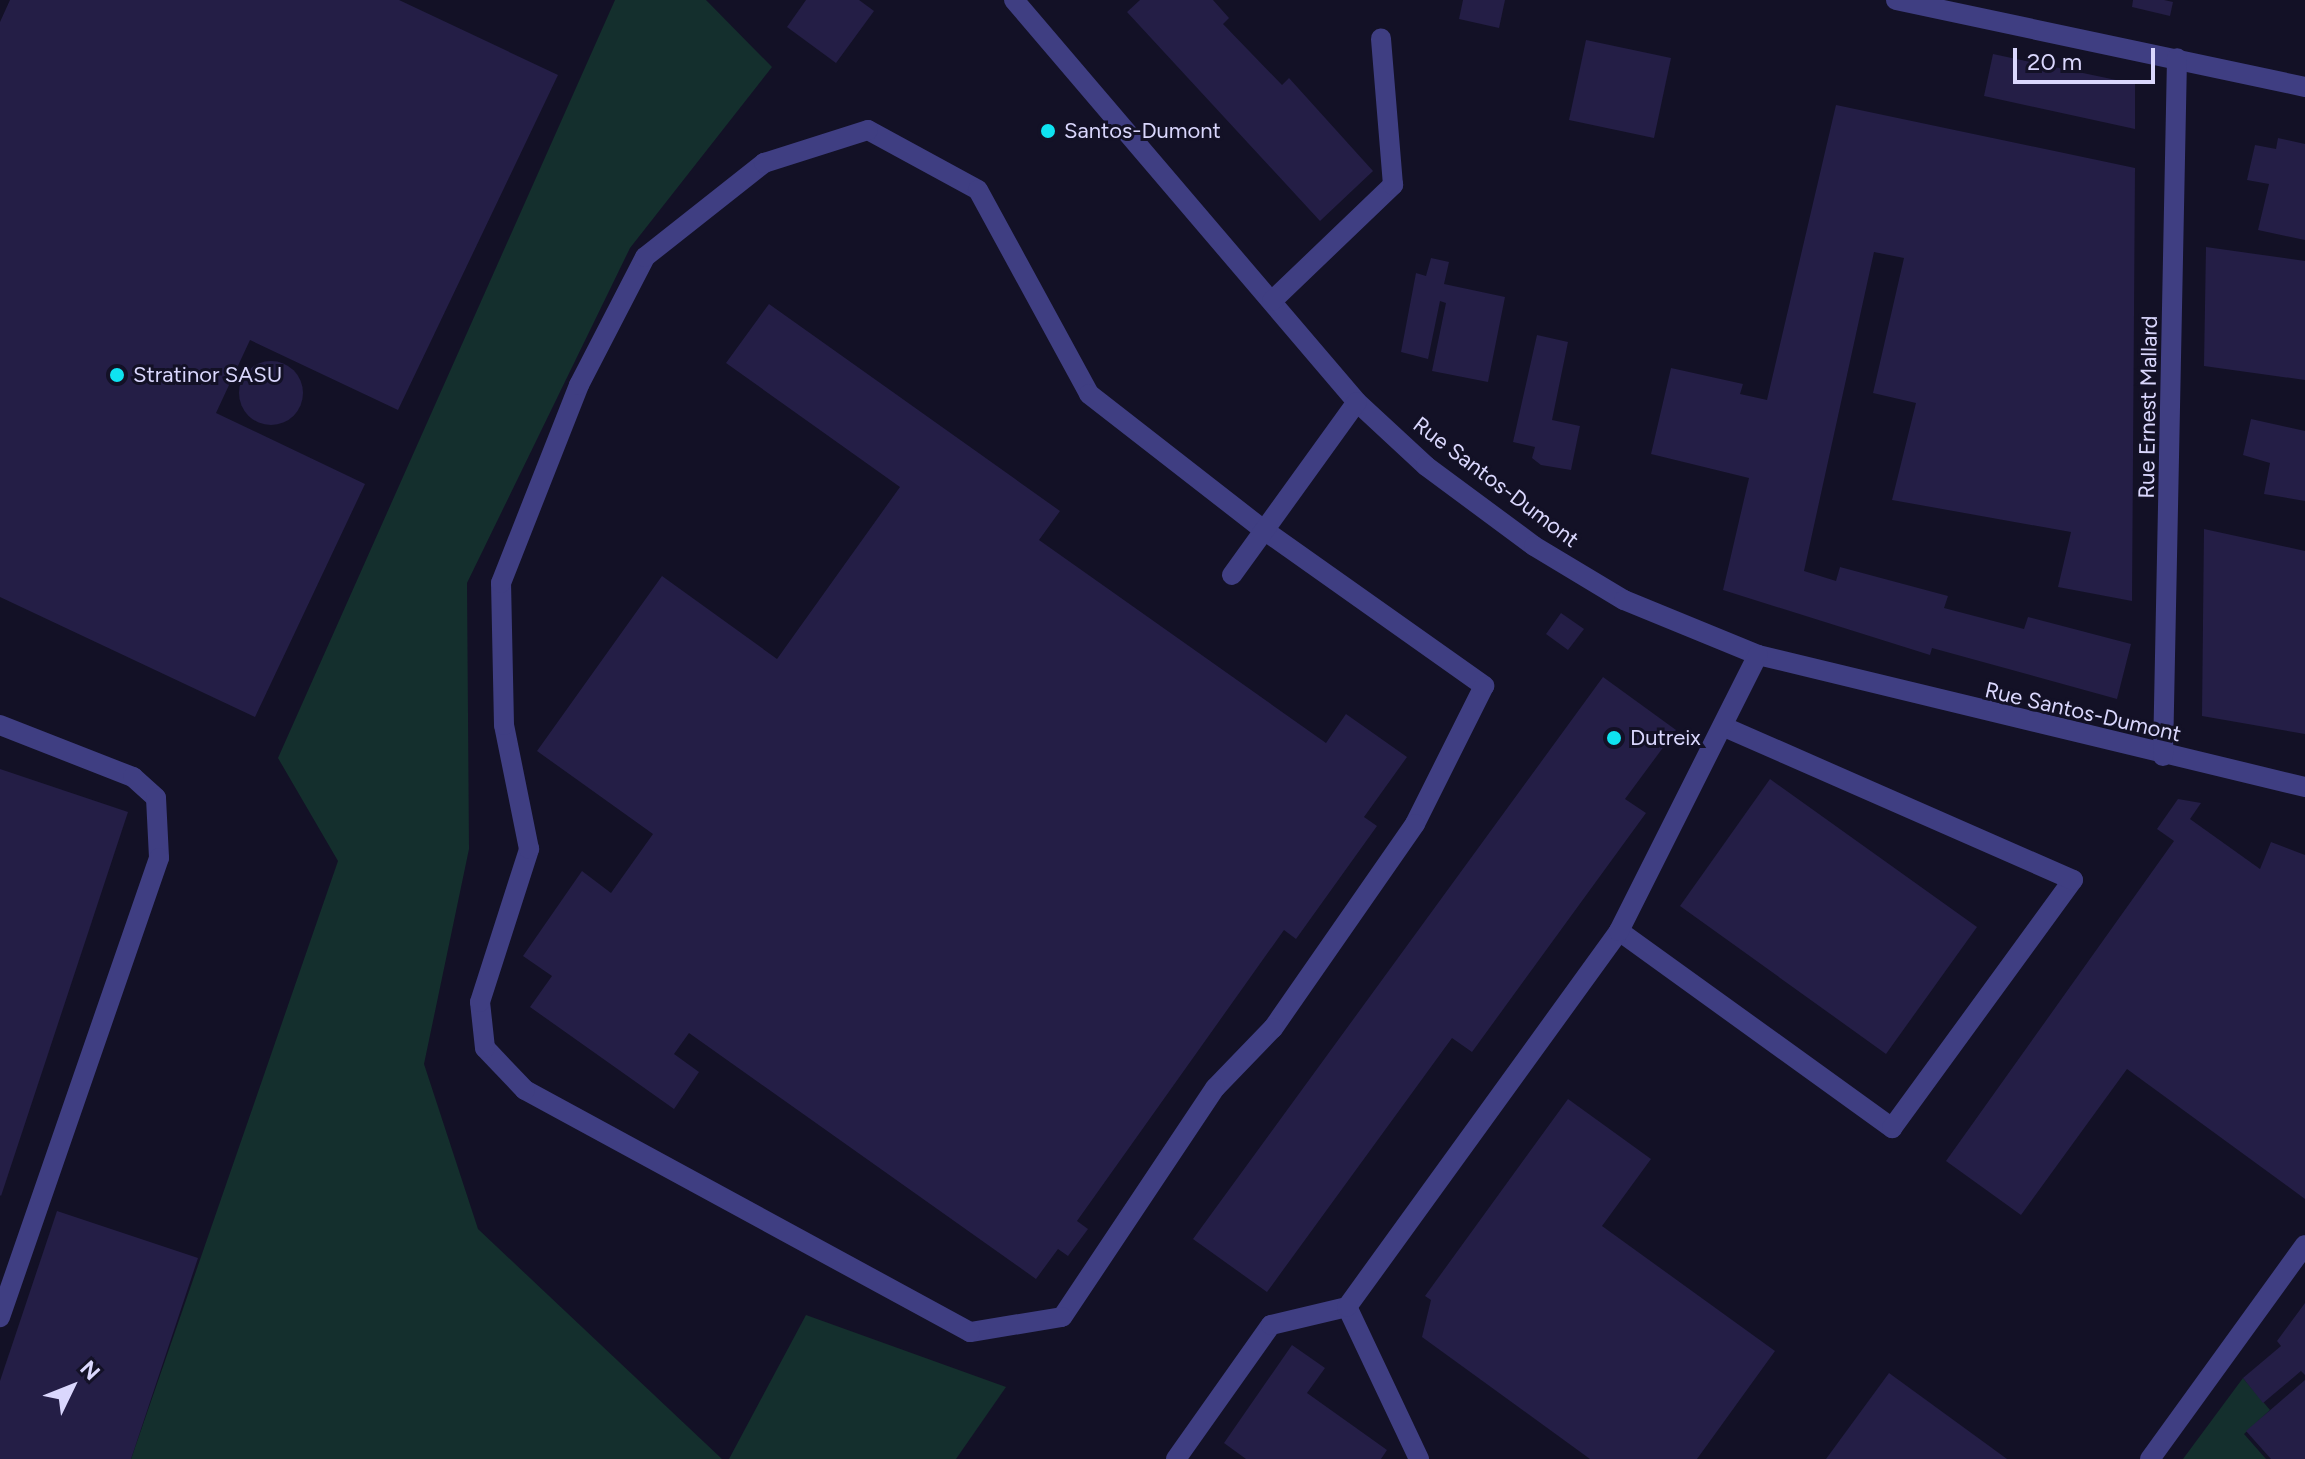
<!DOCTYPE html>
<style>
body{margin:0}
#map{position:relative;width:2305px;height:1459px;overflow:hidden;background:#131126;font-family:Figtree,sans-serif}
div>[style]{position:absolute}
.green>*{inset:0;background:#142f2d}
.building>*{inset:0;background:#241e46}
.round{border-radius:50%}
.minor>*{height:20px;margin:-10px;padding:0 10px;transform-origin:10px;border-radius:10px;background:#3f3e82}
.dots>*{width:22px;height:22px;translate:-50% -50%;box-sizing:border-box;border:4px solid #131126;border-radius:50%}
span{translate:-50% -50%;white-space:nowrap;text-align:center;line-height:1.15;-webkit-text-stroke:6px #131126;paint-order:stroke}
.poi-label{font-size:22px;color:#dad7fd}
.left{translate:0 -50%;text-align:left}
.street-label{font-size:22px;color:#dad7fd}
.north{position:absolute;left:32px;top:1347px;width:80px;height:80px;-webkit-text-stroke:6px #131126;paint-order:stroke;rotate:47deg;font-size:22px;font-weight:700;line-height:32px;text-align:center;color:#dad7fd}
.north::after{content:'';display:block;margin:auto;width:28px;height:36px;background:#dad7fd;clip-path:polygon(50% 0,100% 100%,50% 72%,0 100%)}
.scale{position:absolute;left:2013px;top:48px;width:142px;height:36px;box-sizing:border-box;border:4px solid #dad7fd;border-top:0;padding-left:10px;font-size:24px;line-height:28px;white-space:nowrap;color:#dad7fd;-webkit-text-stroke:6px #131126;paint-order:stroke}
</style>
<div id="map">
<div class="green">
<div style="clip-path:polygon(615px 0,706px 0,772px 67px,630px 248px,467px 583px,469px 849px,424px 1064px,478px 1229px,722px 1459px,131px 1459px,338px 861px,278px 758px)"></div>
<div style="clip-path:polygon(806px 1315px,1006px 1387px,956px 1459px,729px 1459px)"></div>
<div style="clip-path:polygon(2243px 1378px,2270px 1410px,2244px 1434px,2266px 1459px,2183px 1459px)"></div>
</div>
<div class="building">
<div style="clip-path:polygon(10px 0,399px 0,558px 75px,398px 410px,250px 340px,216px 413px,365px 484px,255px 717px,0 597px,0 22px)"></div>
<div style="clip-path:polygon(806px 0,859px 0,874px 11px,836px 63px,787px 27px)"></div>
<div style="clip-path:polygon(1140px 0,1213px 0,1229px 18px,1223px 24px,1282px 85px,1289px 78px,1373px 171px,1320px 221px,1127px 12px)"></div>
<div style="clip-path:polygon(1463px 0,1505px 0,1499px 28px,1459px 19px)"></div>
<div style="clip-path:polygon(2133px 0,2164px 0,2173px 2px,2170px 16px,2132px 7px)"></div>
<div style="clip-path:polygon(1586px 40px,1671px 58px,1654px 138px,1569px 120px)"></div>
<div style="clip-path:polygon(1993px 54px,2135px 84px,2135px 129px,1984px 96px)"></div>
<div style="clip-path:polygon(1836px 105px,2135px 168px,2132px 601px,2058px 587px,2071px 532px,1892px 500px,1916px 403px,1873px 393px,1904px 258px,1874px 252px,1804px 571px,1836px 581px,1840px 567px,1948px 596px,1944px 608px,2024px 629px,2028px 617px,2131px 644px,2117px 699px,1932px 648px,1930px 655px,1723px 590px,1749px 478px,1651px 454px,1671px 368px,1743px 384px,1740px 394px,1767px 400px)"></div>
<div style="clip-path:polygon(2278px 138px,2305px 144px,2305px 240px,2258px 230px,2269px 184px,2247px 180px,2255px 145px,2276px 149px)"></div>
<div style="clip-path:polygon(2206px 247px,2305px 261px,2305px 380px,2204px 366px)"></div>
<div style="clip-path:polygon(1431px 258px,1449px 262px,1444px 284px,1505px 297px,1488px 382px,1432px 371px,1446px 303px,1440px 301px,1428px 359px,1401px 352px,1416px 273px,1426px 276px)"></div>
<div style="clip-path:polygon(769px 304px,1060px 511px,1039px 540px,1326px 743px,1346px 714px,1407px 757px,1364px 817px,1377px 826px,1296px 939px,1284px 930px,1077px 1221px,1088px 1229px,1068px 1256px,1058px 1249px,1036px 1279px,689px 1033px,674px 1054px,699px 1072px,674px 1109px,530px 1007px,552px 976px,523px 956px,582px 871px,611px 893px,653px 834px,537px 751px,662px 576px,777px 659px,900px 487px,726px 363px)"></div>
<div style="clip-path:polygon(1537px 335px,1568px 342px,1552px 420px,1580px 426px,1571px 470px,1541px 465px,1532px 458px,1535px 447px,1513px 442px)"></div>
<div class="round" style="left:239px;top:361px;width:64px;height:64px"></div>
<div style="clip-path:polygon(2251px 419px,2305px 431px,2305px 501px,2264px 494px,2270px 463px,2243px 455px)"></div>
<div style="clip-path:polygon(2204px 529px,2305px 551px,2305px 734px,2202px 716px)"></div>
<div style="clip-path:polygon(1561px 613px,1584px 629px,1568px 650px,1546px 634px)"></div>
<div style="clip-path:polygon(1603px 677px,1676px 730px,1625px 799px,1646px 813px,1472px 1052px,1452px 1038px,1267px 1292px,1193px 1239px)"></div>
<div style="clip-path:polygon(0 769px,128px 812px,1px 1196px,0 1195px)"></div>
<div style="clip-path:polygon(1770px 779px,1977px 927px,1886px 1054px,1680px 906px)"></div>
<div style="clip-path:polygon(2178px 799px,2201px 803px,2190px 819px,2260px 869px,2271px 842px,2305px 855px,2305px 1199px,2127px 1069px,2021px 1215px,1946px 1161px,2174px 841px,2157px 829px)"></div>
<div style="clip-path:polygon(1568px 1099px,1651px 1159px,1602px 1226px,1775px 1351px,1697px 1459px,1590px 1459px,1422px 1337px,1431px 1300px,1425px 1296px)"></div>
<div style="clip-path:polygon(57px 1211px,198px 1258px,131px 1459px,0 1459px,0 1381px)"></div>
<div style="clip-path:polygon(2305px 1303px,2305px 1375px,2301px 1371px,2263px 1403px,2243px 1378px,2281px 1346px,2277px 1341px)"></div>
<div style="clip-path:polygon(1292px 1345px,1325px 1368px,1307px 1393px,1387px 1450px,1381px 1459px,1246px 1459px,1224px 1443px)"></div>
<div style="clip-path:polygon(1889px 1373px,2007px 1459px,1826px 1459px)"></div>
<div style="clip-path:polygon(2305px 1380px,2305px 1459px,2271px 1459px,2246px 1431px)"></div>
</div>
<div class="minor">
<div style="left:1014px;top:0;width:528px;rotate:49.53deg"></div>
<div style="left:1357px;top:402px;width:94px;rotate:42.8deg"></div>
<div style="left:1426px;top:466px;width:134px;rotate:36.5deg"></div>
<div style="left:1534px;top:546px;width:105px;rotate:31deg"></div>
<div style="left:1624px;top:600px;width:145px;rotate:22.3deg"></div>
<div style="left:1758px;top:655px;width:563px;rotate:13.57deg"></div>
<div style="left:1896px;top:0;width:418px;rotate:12deg"></div>
<div style="left:868px;top:130px;width:125px;rotate:28.6deg"></div>
<div style="left:978px;top:190px;width:232px;rotate:61.4deg"></div>
<div style="left:1089px;top:394px;width:222px;rotate:37.9deg"></div>
<div style="left:1264px;top:530px;width:270px;rotate:35.3deg"></div>
<div style="left:1484px;top:686px;width:154px;rotate:116.6deg"></div>
<div style="left:1415px;top:824px;width:249px;rotate:124.8deg"></div>
<div style="left:1273px;top:1028px;width:83px;rotate:134deg"></div>
<div style="left:1215px;top:1088px;width:275px;rotate:123.7deg"></div>
<div style="left:1062px;top:1317px;width:93px;rotate:170.7deg"></div>
<div style="left:970px;top:1332px;width:507px;rotate:-151.46deg"></div>
<div style="left:525px;top:1090px;width:58px;rotate:-133.6deg"></div>
<div style="left:485px;top:1048px;width:46px;rotate:-96.2deg"></div>
<div style="left:480px;top:1002px;width:161px;rotate:-72.2deg"></div>
<div style="left:529px;top:849px;width:126px;rotate:-101.4deg"></div>
<div style="left:504px;top:725px;width:142px;rotate:-91.2deg"></div>
<div style="left:501px;top:583px;width:213px;rotate:-68.5deg"></div>
<div style="left:579px;top:385px;width:144px;rotate:-62.7deg"></div>
<div style="left:645px;top:257px;width:152px;rotate:-38.3deg"></div>
<div style="left:764px;top:163px;width:109px;rotate:-17.6deg"></div>
<div style="left:1272px;top:301px;width:168px;rotate:-43.8deg"></div>
<div style="left:1393px;top:185px;width:147px;rotate:-94.7deg"></div>
<div style="left:1232px;top:575px;width:213px;rotate:-54.2deg"></div>
<div style="left:0;top:725px;width:143px;rotate:21.4deg"></div>
<div style="left:133px;top:777px;width:31px;rotate:42deg"></div>
<div style="left:156px;top:798px;width:60px;rotate:87.1deg"></div>
<div style="left:159px;top:858px;width:486px;rotate:109.1deg"></div>
<div style="left:2163px;top:756px;width:698px;rotate:-88.85deg"></div>
<div style="left:1619px;top:931px;width:337px;rotate:35.8deg"></div>
<div style="left:1892px;top:1128px;width:307px;rotate:-53.9deg"></div>
<div style="left:2073px;top:880px;width:378px;rotate:-156.3deg"></div>
<div style="left:1176px;top:1459px;width:164px;rotate:-54.7deg"></div>
<div style="left:1271px;top:1325px;width:78px;rotate:-13.3deg"></div>
<div style="left:1419px;top:1459px;width:168px;rotate:-115.3deg"></div>
<div style="left:1347px;top:1307px;width:464px;rotate:-54.1deg"></div>
<div style="left:1619px;top:931px;width:309px;rotate:-63.3deg"></div>
<div style="left:2150px;top:1459px;width:264px;rotate:-54.1deg"></div>
</div>
<div class="dots">
<div style="left:1048px;top:131px;background:#0fe3f1"></div>
<div style="left:117px;top:375px;background:#0fe3f1"></div>
<div style="left:1614px;top:738px;background:#0fe3f1"></div>
</div>
<div class="poi-label">
<span class="left" style="left:1064px;top:131px">Santos-Dumont</span>
<span class="left" style="left:133px;top:375px">Stratinor SASU</span>
<span class="left" style="left:1630px;top:738px">Dutreix</span>
</div>
<div class="street-label">
<span style="left:2148px;top:407px;rotate:-89deg">Rue Ernest Mallard</span>
<span style="left:1496px;top:482px;rotate:37deg">Rue Santos-Dumont</span>
<span style="left:2083px;top:712px;rotate:13deg">Rue Santos-Dumont</span>
</div>
<div class="north">N</div>
<div class="scale">20 m</div>
</div>
